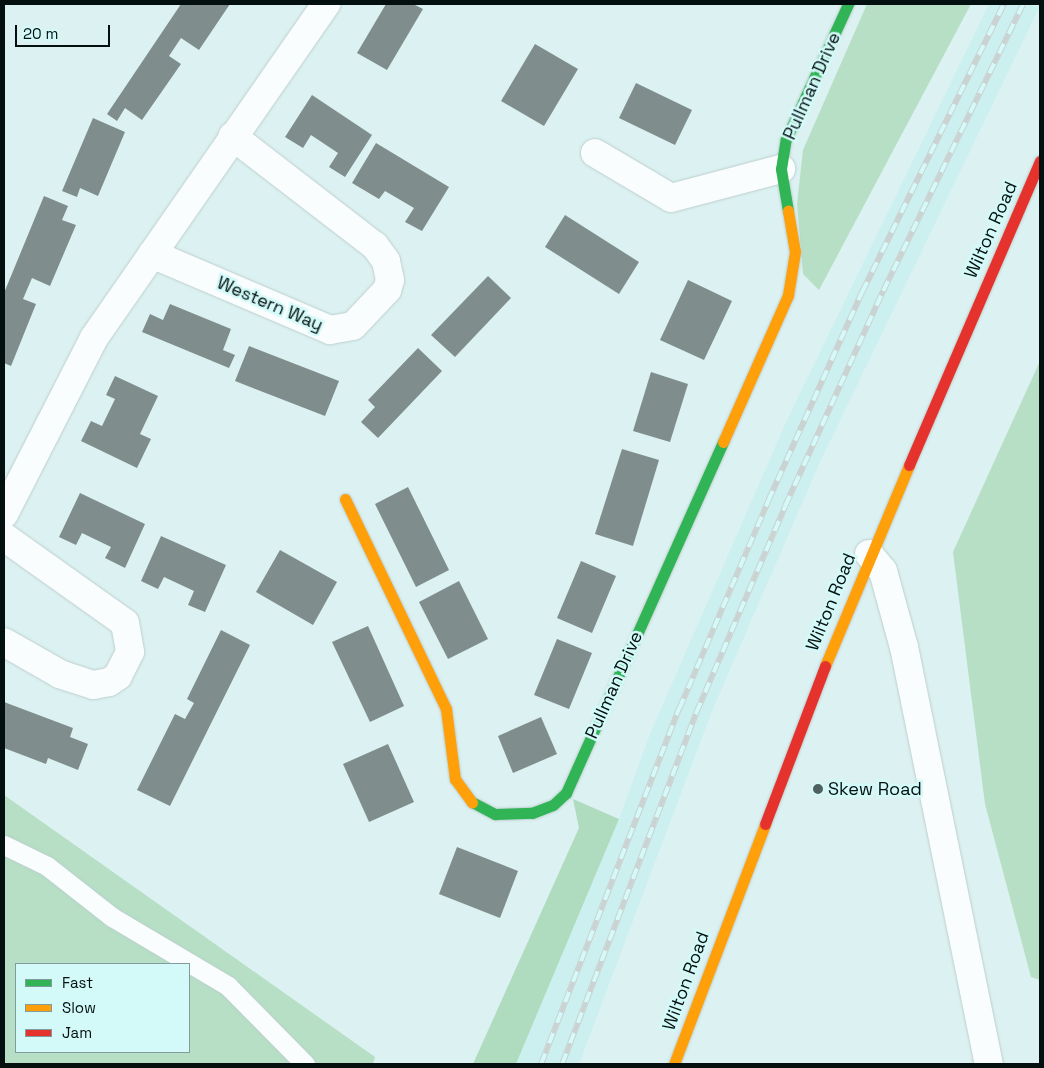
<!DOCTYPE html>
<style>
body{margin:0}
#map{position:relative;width:1044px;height:1068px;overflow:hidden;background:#dcf1f1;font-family:"Space Grotesk",sans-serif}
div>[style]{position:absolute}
.built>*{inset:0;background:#ccf0ef}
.green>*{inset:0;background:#b6dfc5}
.forest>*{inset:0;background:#afdcbf}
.building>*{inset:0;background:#7f8e8c}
.roads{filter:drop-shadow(0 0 1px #bdcece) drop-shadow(0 0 1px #bdcece)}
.lane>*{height:19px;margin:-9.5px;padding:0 9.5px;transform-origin:9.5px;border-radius:9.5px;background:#fafdfd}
.street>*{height:28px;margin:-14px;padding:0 14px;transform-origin:14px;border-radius:14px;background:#fafdfd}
.fast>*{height:11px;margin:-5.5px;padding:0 5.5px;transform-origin:5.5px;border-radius:5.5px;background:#30b455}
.slow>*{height:11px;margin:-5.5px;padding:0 5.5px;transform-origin:5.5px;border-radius:5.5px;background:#ff9f0a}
.jam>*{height:11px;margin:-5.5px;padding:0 5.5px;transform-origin:5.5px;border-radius:5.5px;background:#e5322d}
.rail>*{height:5.5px;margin-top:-2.75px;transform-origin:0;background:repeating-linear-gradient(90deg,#d3faf9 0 11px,#cbd2d2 0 22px);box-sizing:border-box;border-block:1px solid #cbd2d2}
.dots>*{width:14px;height:14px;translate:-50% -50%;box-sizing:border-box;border:2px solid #d3faf9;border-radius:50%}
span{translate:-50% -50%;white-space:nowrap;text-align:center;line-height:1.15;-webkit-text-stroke:5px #d3faf9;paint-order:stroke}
.street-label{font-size:18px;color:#041010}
.poi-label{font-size:18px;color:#041010}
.left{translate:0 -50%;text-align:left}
.frame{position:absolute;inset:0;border:5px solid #041010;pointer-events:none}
.legend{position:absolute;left:15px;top:963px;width:175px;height:90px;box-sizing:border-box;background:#d3faf9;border:1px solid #809c9c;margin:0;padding:6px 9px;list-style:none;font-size:15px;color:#041010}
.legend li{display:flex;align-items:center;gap:10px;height:25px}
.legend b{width:25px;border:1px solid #809c9c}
.scale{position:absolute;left:15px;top:25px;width:95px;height:22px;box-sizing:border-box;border:2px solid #041010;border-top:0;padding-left:6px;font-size:15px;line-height:18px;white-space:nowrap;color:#041010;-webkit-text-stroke:4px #d3faf9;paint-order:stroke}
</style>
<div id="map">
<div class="built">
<div style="clip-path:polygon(989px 4px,1040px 6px,820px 462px,712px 711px,579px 1064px,516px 1064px,619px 819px,650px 734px,787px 420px)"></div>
</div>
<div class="green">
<div style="clip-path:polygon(867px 4px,971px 4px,819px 290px,803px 274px,797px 204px,803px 150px)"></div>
<div style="clip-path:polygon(1040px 361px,1040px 980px,1031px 977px,985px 804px,953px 552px)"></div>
<div style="clip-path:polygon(evenodd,4px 795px,375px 1057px,373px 1064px,4px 1064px,4px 795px,16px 964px,189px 964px,189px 1052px,16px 1052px,16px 964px)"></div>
</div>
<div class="forest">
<div style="clip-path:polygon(573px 799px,619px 819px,516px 1064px,473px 1064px,579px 828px)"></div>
</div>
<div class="building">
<div style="clip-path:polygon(181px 4px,230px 4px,199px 50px,181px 38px,169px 56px,181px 64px,142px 120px,125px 108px,117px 121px,107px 114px)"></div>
<div style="clip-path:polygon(386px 4px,413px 4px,423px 9px,387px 70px,357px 53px)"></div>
<div style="clip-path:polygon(535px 44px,578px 69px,544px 126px,501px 101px)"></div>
<div style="clip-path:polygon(636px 83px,692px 110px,675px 145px,619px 118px)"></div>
<div style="clip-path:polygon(312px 95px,372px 135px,345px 177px,329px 167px,338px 153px,311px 135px,303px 148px,285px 137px)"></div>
<div style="clip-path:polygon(93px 118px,125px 132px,98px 196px,80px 188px,77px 197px,62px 191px)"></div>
<div style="clip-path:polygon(376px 143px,449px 187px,422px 231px,405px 222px,414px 208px,385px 191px,379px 199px,352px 183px)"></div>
<div style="clip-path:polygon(44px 196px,68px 206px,62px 220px,76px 225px,50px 286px,32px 278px,23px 299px,36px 304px,11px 366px,4px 363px,4px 293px)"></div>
<div style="clip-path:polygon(565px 215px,639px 262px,619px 294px,545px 247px)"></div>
<div style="clip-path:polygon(488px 276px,511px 298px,455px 357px,431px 335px)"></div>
<div style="clip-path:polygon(688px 280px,732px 301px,704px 360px,660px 340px)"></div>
<div style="clip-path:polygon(170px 304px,231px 329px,223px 350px,235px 355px,229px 368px,142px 332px,150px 314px,163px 320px)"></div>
<div style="clip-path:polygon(249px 346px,339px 381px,325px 416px,235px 381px)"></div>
<div style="clip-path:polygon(418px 348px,442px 371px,378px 438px,361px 422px,375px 407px,368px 400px)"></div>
<div style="clip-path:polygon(651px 372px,688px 384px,670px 442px,633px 431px)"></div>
<div style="clip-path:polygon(115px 376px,158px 396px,140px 434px,151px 439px,137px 468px,81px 441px,91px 421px,102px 426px,115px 399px,106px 395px)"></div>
<div style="clip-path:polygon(622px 449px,659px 460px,633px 546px,595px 534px)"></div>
<div style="clip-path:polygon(408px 487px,449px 570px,416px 587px,375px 504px)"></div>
<div style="clip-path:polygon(80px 493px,145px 524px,125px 568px,105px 558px,111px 547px,82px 533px,76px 545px,59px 537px)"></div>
<div style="clip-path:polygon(161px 536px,226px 565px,205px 612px,188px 605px,194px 591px,164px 577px,158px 589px,141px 581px)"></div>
<div style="clip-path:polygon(280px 550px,337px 582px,313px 625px,256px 592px)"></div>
<div style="clip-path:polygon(581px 561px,616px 576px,592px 633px,557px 618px)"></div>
<div style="clip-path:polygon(459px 581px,488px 639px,448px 659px,419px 602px)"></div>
<div style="clip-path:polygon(368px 626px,404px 706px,370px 722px,332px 642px)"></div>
<div style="clip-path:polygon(221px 630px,250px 645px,170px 806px,137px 790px,175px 714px,185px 719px,194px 703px,187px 699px)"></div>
<div style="clip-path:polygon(557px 639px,592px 653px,569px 709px,534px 695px)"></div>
<div style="clip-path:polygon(4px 702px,73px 728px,70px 737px,88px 744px,78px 770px,48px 758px,46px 764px,4px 748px)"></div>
<div style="clip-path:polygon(541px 717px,557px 754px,513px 773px,498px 736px)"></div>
<div style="clip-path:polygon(388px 744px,414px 802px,369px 822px,343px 764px)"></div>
<div style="clip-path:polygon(457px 847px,518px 871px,500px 918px,439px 894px)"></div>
</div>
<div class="roads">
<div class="lane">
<div style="left:4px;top:845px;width:48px;rotate:26deg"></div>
<div style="left:47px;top:866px;width:83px;rotate:38.1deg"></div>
<div style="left:112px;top:917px;width:135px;rotate:30.7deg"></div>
<div style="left:228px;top:986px;width:110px;rotate:45.4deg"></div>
</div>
<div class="street">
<div style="left:595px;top:153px;width:88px;rotate:30.6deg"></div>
<div style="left:671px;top:198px;width:114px;rotate:-14.8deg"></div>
<div style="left:152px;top:254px;width:194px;rotate:23.1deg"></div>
<div style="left:330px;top:330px;width:23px;rotate:-10deg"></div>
<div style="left:353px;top:326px;width:50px;rotate:-46.6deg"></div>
<div style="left:387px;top:290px;width:10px;rotate:-73deg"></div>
<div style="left:390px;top:280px;width:19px;rotate:-102deg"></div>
<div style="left:386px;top:261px;width:19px;rotate:-126deg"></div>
<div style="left:375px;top:246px;width:180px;rotate:-142.4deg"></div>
<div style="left:4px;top:514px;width:198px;rotate:-62.9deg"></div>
<div style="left:94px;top:338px;width:407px;rotate:-55.2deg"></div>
<div style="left:4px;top:537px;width:148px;rotate:35.4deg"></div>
<div style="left:125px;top:623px;width:29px;rotate:80deg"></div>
<div style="left:130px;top:652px;width:27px;rotate:117deg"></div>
<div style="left:118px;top:676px;width:11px;rotate:146deg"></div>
<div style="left:109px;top:682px;width:16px;rotate:169deg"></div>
<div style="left:93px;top:685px;width:35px;rotate:-162deg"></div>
<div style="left:60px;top:674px;width:64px;rotate:-150.3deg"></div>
<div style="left:869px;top:554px;width:22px;rotate:51deg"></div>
<div style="left:883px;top:571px;width:79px;rotate:74.6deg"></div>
<div style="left:904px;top:647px;width:426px;rotate:78.5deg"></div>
</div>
<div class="fast">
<div style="left:788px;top:211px;width:43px;rotate:-99.5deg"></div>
<div style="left:781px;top:169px;width:30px;rotate:-81deg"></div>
<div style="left:786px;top:139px;width:149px;rotate:-65.3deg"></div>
<div style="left:472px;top:802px;width:26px;rotate:28deg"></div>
<div style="left:495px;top:814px;width:37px;rotate:-2deg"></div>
<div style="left:532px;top:813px;width:22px;rotate:-21deg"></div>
<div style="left:553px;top:805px;width:18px;rotate:-43deg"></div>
<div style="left:566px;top:793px;width:385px;rotate:-65.9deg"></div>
</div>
<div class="slow">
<div style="left:723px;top:442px;width:161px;rotate:-66.1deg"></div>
<div style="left:788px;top:295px;width:44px;rotate:-80.8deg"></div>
<div style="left:795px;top:252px;width:42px;rotate:-99.7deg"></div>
<div style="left:345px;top:499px;width:233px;rotate:64.3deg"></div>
<div style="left:446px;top:709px;width:71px;rotate:82.7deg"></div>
<div style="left:455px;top:779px;width:29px;rotate:54deg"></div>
<div style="left:825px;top:666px;width:218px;rotate:-67.3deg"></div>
<div style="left:674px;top:1064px;width:257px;rotate:-69.2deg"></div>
</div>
<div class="jam">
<div style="left:909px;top:465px;width:331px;rotate:-66.7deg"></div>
<div style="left:765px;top:824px;width:169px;rotate:-69.2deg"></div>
</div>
</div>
<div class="rail">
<div style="left:541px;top:1064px;width:381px;rotate:-68.8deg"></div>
<div style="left:679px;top:709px;width:226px;rotate:-66.8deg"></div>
<div style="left:768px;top:501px;width:229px;rotate:-65.8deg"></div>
<div style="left:862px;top:292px;width:321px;rotate:-63.8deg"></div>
<div style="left:562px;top:1064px;width:376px;rotate:-69.1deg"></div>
<div style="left:696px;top:713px;width:225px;rotate:-66.7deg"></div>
<div style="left:785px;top:506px;width:236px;rotate:-65.5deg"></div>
<div style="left:883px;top:291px;width:319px;rotate:-64deg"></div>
</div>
<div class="dots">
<div style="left:818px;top:789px;background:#505f5f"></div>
</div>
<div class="street-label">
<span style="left:812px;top:86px;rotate:-66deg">Pullman Drive</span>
<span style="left:991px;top:230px;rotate:-66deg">Wilton Road</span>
<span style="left:270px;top:304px;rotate:23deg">Western Way</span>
<span style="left:831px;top:602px;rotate:-68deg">Wilton Road</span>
<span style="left:614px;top:685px;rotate:-66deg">Pullman Drive</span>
<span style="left:686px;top:981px;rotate:-70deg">Wilton Road</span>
</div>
<div class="poi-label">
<span class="left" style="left:828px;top:789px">Skew Road</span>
</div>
<div class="frame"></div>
<ul class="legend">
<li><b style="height:6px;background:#30b455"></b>Fast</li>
<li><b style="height:6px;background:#ff9f0a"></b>Slow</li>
<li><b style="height:6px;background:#e5322d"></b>Jam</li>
</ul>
<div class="scale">20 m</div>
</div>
